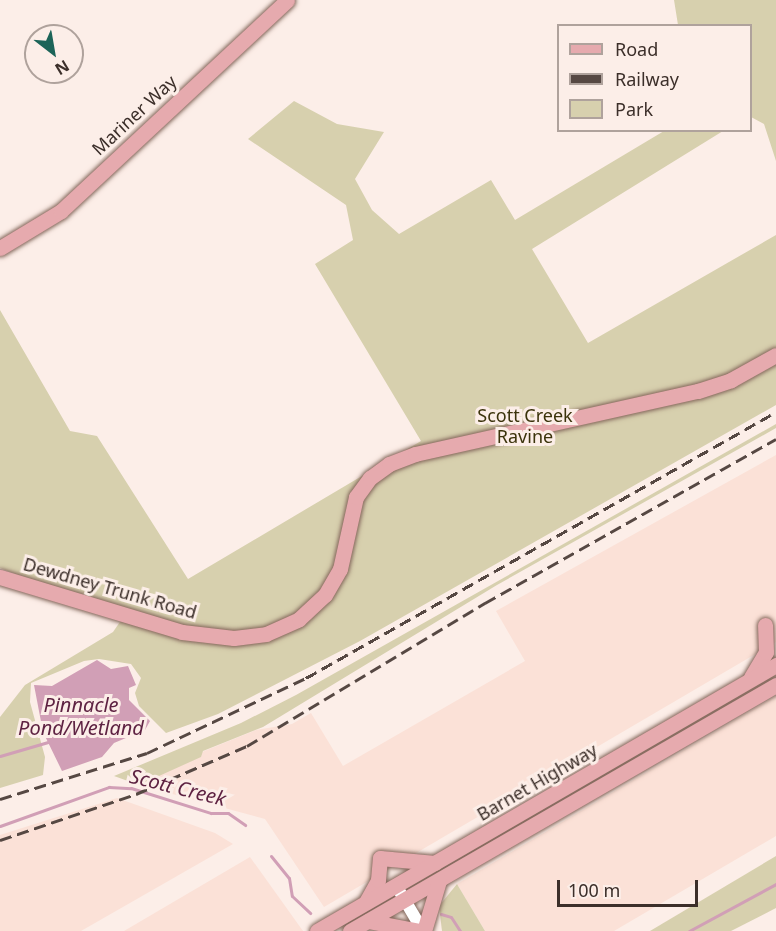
<!DOCTYPE html>
<style>
body{margin:0}
#map{position:relative;width:776px;height:931px;overflow:hidden;background:#fceee8;font-family:"Noto Sans",sans-serif}
div>[style]{position:absolute}
.built>*{inset:0;background:#fbe1d7}
.green>*{inset:0;background:#d7d0ae}
.water>*{inset:0;background:#d19fb6}
.stream>*{height:3px;margin:-1.5px;padding:0 1.5px;transform-origin:1.5px;border-radius:1.5px;background:#d19fb6}
.roads{filter:drop-shadow(0 0 2px #84675b) drop-shadow(0 0 2px #84675b)}
.minor>*{height:12px;margin:-6px;padding:0 6px;transform-origin:6px;border-radius:6px;background:#fff}
.major>*{height:15px;margin:-7.5px;padding:0 7.5px;transform-origin:7.5px;border-radius:7.5px;background:#e6aaae}
.rail>*{height:3px;margin-top:-1.5px;transform-origin:0;background:repeating-linear-gradient(90deg,#564843 0 12px,transparent 0 18px)}
span{translate:-50% -50%;white-space:nowrap;text-align:center;line-height:1.15;-webkit-text-stroke:6px #fceee8;paint-order:stroke}
.street-label{font-size:18px;color:#3c2f2a}
.park-label{font-size:18px;color:#3b330b}
.water-label{font-size:20px;color:#5e2242;font-style:italic}
.legend{position:absolute;left:557px;top:24px;width:195px;height:108px;box-sizing:border-box;background:#fceee8;border:2px solid #afa29c;margin:0;padding:8px 10px;list-style:none;font-size:18px;color:#3c2f2a}
.legend li{display:flex;align-items:center;gap:12px;height:30px}
.legend b{width:30px;border:2px solid #afa29c}
.north{position:absolute;left:24px;top:24px;width:60px;height:60px;box-sizing:border-box;background:#fceee8;border:2px solid #afa29c;border-radius:50%;rotate:149deg;font-size:16px;font-weight:700;line-height:24px;text-align:center;color:#3c2f2a}
.north::after{content:'';display:block;margin:auto;width:21px;height:27px;background:#1c6458;clip-path:polygon(50% 0,100% 100%,50% 72%,0 100%)}
.scale{position:absolute;left:557px;top:880px;width:141px;height:27px;box-sizing:border-box;border:3px solid #3c2f2a;border-top:0;padding-left:8px;font-size:18px;line-height:21px;white-space:nowrap;color:#3c2f2a;-webkit-text-stroke:4px #fceee8;paint-order:stroke}
</style>
<div id="map">
<div class="built">
<div style="clip-path:polygon(776px 455px,776px 642px,324px 907px,265px 819px,128px 782px,256px 730px,292px 724px,311px 713px,343px 766px,525px 661px,496px 611px)"></div>
<div style="clip-path:polygon(776px 696px,776px 836px,614px 931px,485px 931px,457px 884px)"></div>
<div style="clip-path:polygon(117px 798px,215px 833px,233px 844px,81px 931px,0 931px,0 835px)"></div>
<div style="clip-path:polygon(250px 857px,303px 931px,124px 931px)"></div>
</div>
<div class="green">
<div style="clip-path:polygon(674px 0,776px 0,776px 161px,764px 124px,751px 117px,750px 26px,678px 25px)"></div>
<div style="clip-path:polygon(294px 101px,337px 124px,384px 132px,355px 179px,372px 210px,399px 234px,491px 180px,515px 220px,664px 131px,723px 131px,532px 249px,588px 343px,776px 235px,776px 405px,360px 641px,218px 714px,166px 733px,139px 706px,135px 693px,141px 678px,131px 664px,99px 659px,84px 661px,31px 683px,30px 702px,45px 757px,43px 775px,0 788px,0 717px,25px 685px,113px 632px,124px 616px,0 568px,0 310px,70px 431px,97px 436px,188px 579px,421px 441px,315px 264px,353px 240px,346px 205px,248px 139px)"></div>
<div style="clip-path:polygon(776px 424px,776px 428px,497px 585px,263px 727px,203px 751px,201px 757px,139px 785px,114px 776px,241px 723px,296px 695px)"></div>
<div style="clip-path:polygon(776px 856px,776px 908px,731px 931px,650px 931px)"></div>
<div style="clip-path:polygon(457px 884px,485px 931px,442px 931px,439px 906px)"></div>
</div>
<div class="water">
<div style="clip-path:polygon(97px 660px,111px 669px,128px 666px,136px 685px,129px 688px,129px 700px,150px 721px,145px 730px,114px 743px,102px 757px,62px 771px,43px 732px,34px 685px,52px 686px)"></div>
</div>
<div class="stream">
<div style="left:0;top:756px;width:50px;rotate:-16.3deg"></div>
<div style="left:0;top:826px;width:116px;rotate:-19.7deg"></div>
<div style="left:109px;top:787px;width:22px;rotate:3deg"></div>
<div style="left:131px;top:788px;width:84px;rotate:17.4deg"></div>
<div style="left:211px;top:813px;width:17px"></div>
<div style="left:228px;top:813px;width:21px;rotate:35deg"></div>
<div style="left:271px;top:856px;width:28px;rotate:51deg"></div>
<div style="left:289px;top:878px;width:18px;rotate:81deg"></div>
<div style="left:292px;top:896px;width:25px;rotate:43deg"></div>
<div style="left:441px;top:914px;width:10px;rotate:17deg"></div>
<div style="left:451px;top:917px;width:17px;rotate:57deg"></div>
<div style="left:689px;top:931px;width:99px;rotate:-28.4deg"></div>
</div>
<div class="roads">
<div class="minor">
<div style="left:397px;top:887px;width:51px;rotate:59.4deg"></div>
</div>
<div class="major">
<div style="left:0;top:248px;width:71px;rotate:-31.2deg"></div>
<div style="left:61px;top:211px;width:309px;rotate:-43deg"></div>
<div style="left:0;top:577px;width:190px;rotate:16.8deg"></div>
<div style="left:182px;top:632px;width:52px;rotate:6.6deg"></div>
<div style="left:234px;top:638px;width:32px;rotate:-7deg"></div>
<div style="left:266px;top:634px;width:36px;rotate:-24deg"></div>
<div style="left:299px;top:619px;width:35px;rotate:-43deg"></div>
<div style="left:325px;top:595px;width:30px;rotate:-60deg"></div>
<div style="left:340px;top:569px;width:74px;rotate:-77.5deg"></div>
<div style="left:356px;top:497px;width:24px;rotate:-54deg"></div>
<div style="left:370px;top:478px;width:24px;rotate:-36deg"></div>
<div style="left:389px;top:464px;width:28px;rotate:-21deg"></div>
<div style="left:415px;top:454px;width:290px;rotate:-12.6deg"></div>
<div style="left:698px;top:391px;width:35px;rotate:-18deg"></div>
<div style="left:731px;top:380px;width:51px;rotate:-29.1deg"></div>
<div style="left:751px;top:677px;width:29px;rotate:-59deg"></div>
<div style="left:766px;top:652px;width:27px;rotate:-92deg"></div>
<div style="left:366px;top:902px;width:25px;rotate:-61deg"></div>
<div style="left:378px;top:880px;width:22px;rotate:-85deg"></div>
<div style="left:380px;top:858px;width:55px;rotate:5.2deg"></div>
<div style="left:368px;top:921px;width:53px;rotate:10.9deg"></div>
<div style="left:317px;top:931px;width:531px;rotate:-30.09deg"></div>
<div style="left:350px;top:931px;width:492px;rotate:-30deg"></div>
<div style="left:424px;top:931px;width:52px;rotate:-73.3deg"></div>
</div>
</div>
<div class="rail">
<div style="left:0;top:799px;width:154px;rotate:-17.4deg"></div>
<div style="left:147px;top:753px;width:176px;rotate:-25.3deg"></div>
<div style="left:306px;top:678px;width:540px;rotate:-29.51deg"></div>
<div style="left:0;top:840px;width:144px;rotate:-18.7deg"></div>
<div style="left:136px;top:794px;width:121px;rotate:-23.4deg"></div>
<div style="left:247px;top:746px;width:278px;rotate:-31deg"></div>
<div style="left:485px;top:603px;width:334px;rotate:-29.4deg"></div>
</div>
<div class="street-label">
<span style="left:134px;top:115px;rotate:-43deg">Mariner Way</span>
<span style="left:110px;top:588px;rotate:16deg">Dewdney Trunk Road</span>
<span style="left:537px;top:782px;rotate:-30deg">Barnet Highway</span>
</div>
<div class="park-label">
<span style="left:525px;top:426px">Scott Creek<br>Ravine</span>
</div>
<div class="water-label">
<span style="left:81px;top:716px">Pinnacle<br>Pond/Wetland</span>
<span style="left:178px;top:787px;rotate:14deg">Scott Creek</span>
</div>
<ul class="legend">
<li><b style="height:8px;background:#e6aaae"></b>Road</li>
<li><b style="height:8px;background:#564843"></b>Railway</li>
<li><b style="height:16px;background:#d7d0ae"></b>Park</li>
</ul>
<div class="north">N</div>
<div class="scale">100 m</div>
</div>
